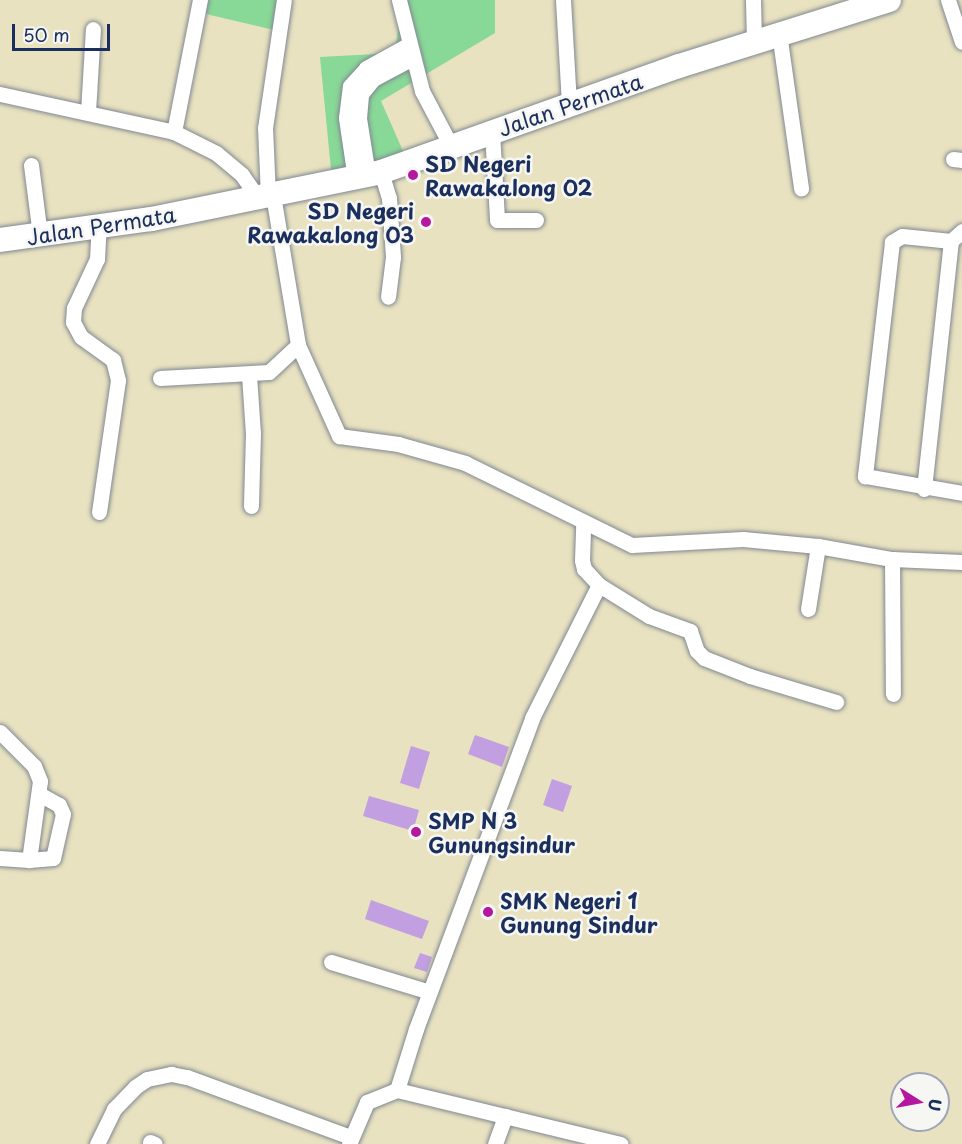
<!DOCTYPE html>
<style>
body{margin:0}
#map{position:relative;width:962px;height:1144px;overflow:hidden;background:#e8e2c1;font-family:"Playpen Sans",sans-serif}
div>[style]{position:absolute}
.green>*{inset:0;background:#88d898}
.building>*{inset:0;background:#c19fe0}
.roads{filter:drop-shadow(0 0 2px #828890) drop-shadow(0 0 2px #828890)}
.minor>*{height:15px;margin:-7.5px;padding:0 7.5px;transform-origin:7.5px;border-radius:7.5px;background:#fff}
.primary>*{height:24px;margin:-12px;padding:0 12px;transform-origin:12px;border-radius:12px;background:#fff}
.dots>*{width:16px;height:16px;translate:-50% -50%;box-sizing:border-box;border:3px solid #f6f6f2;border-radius:50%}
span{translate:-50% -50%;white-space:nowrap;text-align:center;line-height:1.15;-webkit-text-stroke:5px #f6f6f2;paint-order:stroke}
.street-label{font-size:21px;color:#1b2f5e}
.poi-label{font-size:21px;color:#1b2f5e;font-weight:700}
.left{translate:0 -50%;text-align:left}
.right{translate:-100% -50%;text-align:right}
.north{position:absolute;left:890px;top:1072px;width:60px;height:60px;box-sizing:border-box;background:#f6f6f2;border:2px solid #9ea6b7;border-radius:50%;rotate:101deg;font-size:16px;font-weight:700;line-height:24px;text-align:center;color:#1b2f5e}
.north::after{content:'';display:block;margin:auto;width:21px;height:27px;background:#b5179e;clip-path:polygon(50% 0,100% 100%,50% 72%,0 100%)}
.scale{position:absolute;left:12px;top:24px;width:98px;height:27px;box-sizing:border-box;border:3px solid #1b2f5e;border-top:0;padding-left:8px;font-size:18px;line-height:21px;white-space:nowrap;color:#1b2f5e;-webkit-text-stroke:4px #f6f6f2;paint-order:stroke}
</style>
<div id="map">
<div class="green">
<div style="clip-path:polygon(207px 0,285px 0,283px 32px,206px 14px)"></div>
<div style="clip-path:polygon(392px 0,495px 0,495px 33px,381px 101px,407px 160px,332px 180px,320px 57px,394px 53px,399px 26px)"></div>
</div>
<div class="building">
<div style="clip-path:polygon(475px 735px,509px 747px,502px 767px,468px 754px)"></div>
<div style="clip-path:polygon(411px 746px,430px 752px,419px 789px,400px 783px)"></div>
<div style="clip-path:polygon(552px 779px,572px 786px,563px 812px,543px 805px)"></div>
<div style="clip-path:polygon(369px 796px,419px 810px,413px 831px,363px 816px)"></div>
<div style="clip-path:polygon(371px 900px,429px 921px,422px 939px,365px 919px)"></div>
<div style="clip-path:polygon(420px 953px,432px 957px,427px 972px,414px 968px)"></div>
</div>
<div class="roads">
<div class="minor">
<div style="left:399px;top:0;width:94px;rotate:75.8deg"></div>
<div style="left:422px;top:91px;width:62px;rotate:62.2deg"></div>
<div style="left:563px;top:0;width:104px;rotate:86.7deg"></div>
<div style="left:753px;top:0;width:42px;rotate:88.6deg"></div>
<div style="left:948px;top:0;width:44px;rotate:71.6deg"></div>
<div style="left:779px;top:33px;width:157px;rotate:81.9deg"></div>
<div style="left:0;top:94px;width:178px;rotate:12.3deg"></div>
<div style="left:174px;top:132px;width:47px;rotate:26.6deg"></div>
<div style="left:216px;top:153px;width:34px;rotate:40deg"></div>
<div style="left:242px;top:175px;width:28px;rotate:55deg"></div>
<div style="left:88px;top:112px;width:83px;rotate:-86.6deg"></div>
<div style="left:174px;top:132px;width:135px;rotate:-78.9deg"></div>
<div style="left:492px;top:132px;width:88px;rotate:86.7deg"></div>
<div style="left:497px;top:220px;width:39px"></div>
<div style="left:953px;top:159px;width:9px;rotate:6deg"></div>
<div style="left:31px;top:165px;width:71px;rotate:82.7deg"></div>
<div style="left:381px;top:172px;width:27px;rotate:73deg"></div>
<div style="left:389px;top:198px;width:59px;rotate:86.1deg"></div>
<div style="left:393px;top:257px;width:40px;rotate:97.1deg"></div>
<div style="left:368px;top:175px;width:58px;rotate:-99deg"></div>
<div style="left:359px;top:118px;width:24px;rotate:-85deg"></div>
<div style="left:361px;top:94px;width:19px;rotate:-51deg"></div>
<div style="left:373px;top:79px;width:43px;rotate:-27.8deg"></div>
<div style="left:355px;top:179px;width:62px;rotate:-98.4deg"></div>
<div style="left:346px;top:118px;width:32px;rotate:-83deg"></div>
<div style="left:350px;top:86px;width:24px;rotate:-48deg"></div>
<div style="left:366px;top:68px;width:48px;rotate:-28.7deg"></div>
<div style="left:273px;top:195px;width:152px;rotate:80.5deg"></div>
<div style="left:298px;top:345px;width:100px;rotate:65.7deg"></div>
<div style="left:339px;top:436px;width:60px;rotate:7.7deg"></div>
<div style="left:398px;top:444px;width:70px;rotate:15.8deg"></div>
<div style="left:465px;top:463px;width:186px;rotate:26.2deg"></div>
<div style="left:632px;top:545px;width:111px;rotate:-3.1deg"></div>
<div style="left:743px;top:539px;width:75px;rotate:5.3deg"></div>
<div style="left:818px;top:546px;width:75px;rotate:10deg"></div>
<div style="left:892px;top:559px;width:70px;rotate:2.5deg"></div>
<div style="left:268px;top:196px;width:68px;rotate:-92.5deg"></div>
<div style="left:265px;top:128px;width:129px;rotate:-81.6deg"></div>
<div style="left:951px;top:241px;width:49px;rotate:-174.2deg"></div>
<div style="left:902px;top:236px;width:12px;rotate:149deg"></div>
<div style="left:892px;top:242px;width:236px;rotate:96.6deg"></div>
<div style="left:865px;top:476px;width:98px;rotate:9.9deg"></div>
<div style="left:249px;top:375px;width:58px;rotate:86.1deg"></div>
<div style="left:253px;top:433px;width:73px;rotate:91.6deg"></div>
<div style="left:160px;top:378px;width:109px;rotate:-3.2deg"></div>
<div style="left:269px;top:372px;width:40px;rotate:-43deg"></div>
<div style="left:924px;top:489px;width:249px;rotate:-83.8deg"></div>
<div style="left:951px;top:241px;width:15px;rotate:-42deg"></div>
<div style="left:99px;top:512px;width:133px;rotate:-81.8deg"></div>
<div style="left:118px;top:380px;width:21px;rotate:-104deg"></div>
<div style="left:113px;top:360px;width:39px;rotate:-144deg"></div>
<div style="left:81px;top:337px;width:17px;rotate:-118deg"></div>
<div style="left:73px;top:322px;width:14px;rotate:-86deg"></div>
<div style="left:74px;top:308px;width:54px;rotate:-64.9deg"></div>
<div style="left:97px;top:259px;width:33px;rotate:-87deg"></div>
<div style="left:892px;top:559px;width:135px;rotate:89.6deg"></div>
<div style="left:599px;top:585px;width:59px;rotate:31.8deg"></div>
<div style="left:649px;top:616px;width:44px;rotate:20.1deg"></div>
<div style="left:690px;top:631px;width:21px;rotate:71deg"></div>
<div style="left:697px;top:651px;width:10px;rotate:45deg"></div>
<div style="left:704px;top:658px;width:49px;rotate:21.4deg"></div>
<div style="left:750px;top:676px;width:90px;rotate:16.8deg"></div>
<div style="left:808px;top:609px;width:64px;rotate:-81deg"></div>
<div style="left:0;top:732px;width:48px;rotate:45deg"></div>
<div style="left:34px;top:766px;width:16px;rotate:68deg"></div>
<div style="left:40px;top:781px;width:80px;rotate:97.9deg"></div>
<div style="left:29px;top:860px;width:29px;rotate:-176deg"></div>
<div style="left:29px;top:860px;width:24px;rotate:-5deg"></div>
<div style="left:53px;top:858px;width:45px;rotate:-77.2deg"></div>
<div style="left:63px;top:814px;width:10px;rotate:-114deg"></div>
<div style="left:59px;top:805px;width:23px;rotate:-151deg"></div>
<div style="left:331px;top:962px;width:103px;rotate:16.9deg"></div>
<div style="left:397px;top:1090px;width:64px;rotate:-72.7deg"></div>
<div style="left:416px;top:1029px;width:332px;rotate:-69.5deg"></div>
<div style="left:532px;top:718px;width:149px;rotate:-63.3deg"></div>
<div style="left:599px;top:585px;width:22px;rotate:-133deg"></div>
<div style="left:584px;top:569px;width:9px;rotate:-103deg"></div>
<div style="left:582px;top:560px;width:38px;rotate:-88deg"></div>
<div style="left:150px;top:1142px;width:5px;rotate:22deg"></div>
<div style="left:97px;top:1144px;width:39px;rotate:-64deg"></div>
<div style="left:114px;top:1109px;width:30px;rotate:-46deg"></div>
<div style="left:135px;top:1087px;width:14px;rotate:-34deg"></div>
<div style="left:147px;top:1079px;width:25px;rotate:-12deg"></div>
<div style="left:171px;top:1074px;width:16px;rotate:11deg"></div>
<div style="left:187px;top:1077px;width:174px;rotate:20.2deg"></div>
<div style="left:349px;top:1144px;width:46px;rotate:-66.8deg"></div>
<div style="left:367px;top:1102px;width:32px;rotate:-22deg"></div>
<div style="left:397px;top:1090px;width:230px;rotate:13.6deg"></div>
<div style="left:495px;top:1144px;width:30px;rotate:-70deg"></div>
</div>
<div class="primary">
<div style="left:0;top:240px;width:152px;rotate:-7.9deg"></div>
<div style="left:151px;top:219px;width:235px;rotate:-11.5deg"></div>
<div style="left:381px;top:172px;width:316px;rotate:-19.6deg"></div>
<div style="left:679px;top:66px;width:220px;rotate:-17.4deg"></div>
</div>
</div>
<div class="dots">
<div style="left:413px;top:175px;background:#b5179e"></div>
<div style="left:426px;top:222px;background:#b5179e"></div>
<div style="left:416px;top:832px;background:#b5179e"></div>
<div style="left:488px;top:912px;background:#b5179e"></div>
</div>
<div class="street-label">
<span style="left:570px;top:104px;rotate:-19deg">Jalan Permata</span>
<span style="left:101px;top:225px;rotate:-9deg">Jalan Permata</span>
</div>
<div class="poi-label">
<span class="left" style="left:425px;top:175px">SD Negeri<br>Rawakalong 02</span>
<span class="right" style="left:414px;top:222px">SD Negeri<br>Rawakalong 03</span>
<span class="left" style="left:428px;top:832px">SMP N 3<br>Gunungsindur</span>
<span class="left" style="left:500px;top:912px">SMK Negeri 1<br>Gunung Sindur</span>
</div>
<div class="north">U</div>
<div class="scale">50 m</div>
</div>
